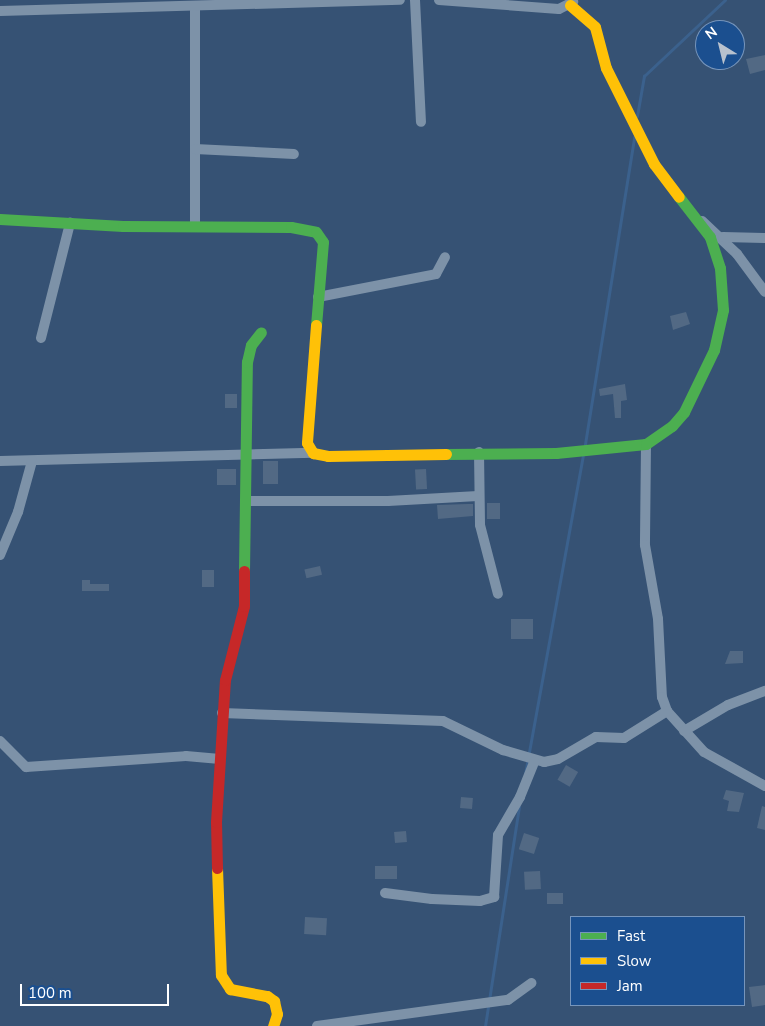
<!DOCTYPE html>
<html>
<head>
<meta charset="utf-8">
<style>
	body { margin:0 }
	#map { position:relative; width:765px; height:1026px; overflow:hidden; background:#365274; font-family:"Nunito Sans",sans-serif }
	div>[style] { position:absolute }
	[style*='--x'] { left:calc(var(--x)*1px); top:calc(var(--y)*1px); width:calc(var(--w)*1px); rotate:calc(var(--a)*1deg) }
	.stream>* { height:3px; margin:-1.5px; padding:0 1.5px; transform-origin:1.5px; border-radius:1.5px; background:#3b618d }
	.building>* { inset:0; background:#526984; transform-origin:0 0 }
	.street>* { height:10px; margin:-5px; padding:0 5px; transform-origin:5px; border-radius:5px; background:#7d92a8 }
	.fast>* { height:11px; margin:-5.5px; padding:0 5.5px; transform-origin:5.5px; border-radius:5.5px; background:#4caf50 }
	.slow>* { height:11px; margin:-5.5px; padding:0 5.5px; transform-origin:5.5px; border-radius:5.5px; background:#ffc107 }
	.jam>* { height:11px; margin:-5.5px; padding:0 5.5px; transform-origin:5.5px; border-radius:5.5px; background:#c62828 }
	span { translate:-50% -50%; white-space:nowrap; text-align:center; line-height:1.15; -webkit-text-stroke:5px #1b4f8f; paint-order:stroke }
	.legend { position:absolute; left:570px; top:916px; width:175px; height:90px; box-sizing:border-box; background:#1b4f8f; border:1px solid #7695bc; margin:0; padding:6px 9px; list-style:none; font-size:15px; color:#fff }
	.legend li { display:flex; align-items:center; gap:10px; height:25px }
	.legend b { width:25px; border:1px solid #7695bc }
	.north { position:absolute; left:695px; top:20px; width:50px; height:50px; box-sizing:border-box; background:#1b4f8f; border:1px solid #7695bc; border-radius:50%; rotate:324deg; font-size:14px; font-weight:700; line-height:20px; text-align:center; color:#fff }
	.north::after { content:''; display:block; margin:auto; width:18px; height:22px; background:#b9c2ce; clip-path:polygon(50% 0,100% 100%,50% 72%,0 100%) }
	.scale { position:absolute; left:20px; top:984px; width:149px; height:22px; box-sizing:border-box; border:2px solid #fff; border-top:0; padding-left:6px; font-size:15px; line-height:18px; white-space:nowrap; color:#fff; -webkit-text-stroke:4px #1b4f8f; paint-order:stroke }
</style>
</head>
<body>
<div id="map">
	<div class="stream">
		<div style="--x:637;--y:116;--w:41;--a:-80.1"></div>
		<div style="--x:644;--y:76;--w:111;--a:-43.2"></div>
		<div style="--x:585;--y:444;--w:311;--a:-80.9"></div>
		<div style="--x:525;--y:774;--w:323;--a:-79.7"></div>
		<div style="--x:485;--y:1026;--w:222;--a:-81.2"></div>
	</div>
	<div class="building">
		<div style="clip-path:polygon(765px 55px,765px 70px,750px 74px,746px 59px)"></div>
		<div style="clip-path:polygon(686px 312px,690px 324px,673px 330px,670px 316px)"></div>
		<div style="clip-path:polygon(625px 384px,627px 400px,621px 401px,621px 418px,615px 418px,613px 394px,600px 396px,599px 389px)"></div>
		<div style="left:237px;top:394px;width:14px;height:12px;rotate:90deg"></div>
		<div style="left:263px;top:461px;width:15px;height:23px"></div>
		<div style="left:217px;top:469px;width:19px;height:16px"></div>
		<div style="left:426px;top:469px;width:20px;height:11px;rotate:87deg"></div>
		<div style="left:487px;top:503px;width:13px;height:16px"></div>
		<div style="clip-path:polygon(468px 504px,473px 504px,473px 516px,438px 519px,437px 505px)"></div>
		<div style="left:320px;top:566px;width:9px;height:16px;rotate:77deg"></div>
		<div style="left:214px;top:570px;width:17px;height:12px;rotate:90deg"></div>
		<div style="clip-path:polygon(82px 580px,90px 580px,90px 584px,109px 584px,109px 591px,82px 591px)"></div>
		<div style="left:533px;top:619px;width:20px;height:22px;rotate:90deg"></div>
		<div style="clip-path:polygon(730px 651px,743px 651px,743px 663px,725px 664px)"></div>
		<div style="left:566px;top:765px;width:14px;height:17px;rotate:30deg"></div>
		<div style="clip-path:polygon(726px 790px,744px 793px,739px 812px,727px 811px,729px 801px,723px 799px)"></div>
		<div style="left:461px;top:797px;width:12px;height:11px;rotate:5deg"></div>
		<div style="clip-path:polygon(762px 806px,765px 807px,765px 830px,757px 828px)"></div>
		<div style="left:406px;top:831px;width:11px;height:12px;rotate:85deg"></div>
		<div style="left:524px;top:833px;width:16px;height:17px;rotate:18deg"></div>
		<div style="left:397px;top:866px;width:13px;height:22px;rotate:90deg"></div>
		<div style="left:540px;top:871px;width:18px;height:16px;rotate:87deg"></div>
		<div style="left:563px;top:893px;width:11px;height:16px;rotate:90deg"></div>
		<div style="left:305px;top:917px;width:22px;height:17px;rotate:3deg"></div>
		<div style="clip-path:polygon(765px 985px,765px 1005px,752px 1007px,749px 987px)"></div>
	</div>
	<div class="street">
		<div style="--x:415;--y:0;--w:122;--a:87.2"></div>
		<div style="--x:439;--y:0;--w:120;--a:4.3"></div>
		<div style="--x:559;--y:9;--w:16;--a:-27"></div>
		<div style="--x:195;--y:6;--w:220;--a:90"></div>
		<div style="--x:0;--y:11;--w:400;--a:-1.6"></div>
		<div style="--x:195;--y:149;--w:99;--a:2.9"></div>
		<div style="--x:702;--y:221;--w:48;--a:43.3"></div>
		<div style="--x:737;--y:254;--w:47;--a:53.6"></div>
		<div style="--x:723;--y:237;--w:42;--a:1.4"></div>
		<div style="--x:318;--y:297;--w:120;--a:-11"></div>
		<div style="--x:436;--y:274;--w:19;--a:-62"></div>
		<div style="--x:41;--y:338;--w:119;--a:-75.8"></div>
		<div style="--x:646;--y:444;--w:101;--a:90.6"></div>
		<div style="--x:645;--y:545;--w:75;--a:80"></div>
		<div style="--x:658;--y:619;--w:78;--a:87.1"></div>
		<div style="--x:662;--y:697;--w:15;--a:70"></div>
		<div style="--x:667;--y:711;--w:55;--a:47.9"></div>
		<div style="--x:704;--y:752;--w:70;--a:29.1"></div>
		<div style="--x:479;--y:452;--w:73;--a:89.2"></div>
		<div style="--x:480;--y:525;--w:71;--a:75.4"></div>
		<div style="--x:0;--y:461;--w:313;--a:-1.5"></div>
		<div style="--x:247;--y:501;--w:141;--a:0"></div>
		<div style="--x:388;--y:501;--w:90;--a:-3.2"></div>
		<div style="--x:0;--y:555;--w:47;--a:-67.3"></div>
		<div style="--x:18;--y:512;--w:53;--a:-74.6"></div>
		<div style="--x:222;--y:713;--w:221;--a:2.1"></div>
		<div style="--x:443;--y:721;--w:67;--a:25.8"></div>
		<div style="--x:503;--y:750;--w:43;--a:16.3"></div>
		<div style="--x:544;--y:762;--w:14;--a:-12"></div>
		<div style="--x:558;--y:759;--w:44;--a:-30.1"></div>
		<div style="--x:596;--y:737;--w:28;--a:2"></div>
		<div style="--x:624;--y:738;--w:51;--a:-32.1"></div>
		<div style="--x:684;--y:731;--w:51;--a:-30.6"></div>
		<div style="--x:728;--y:705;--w:40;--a:-21"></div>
		<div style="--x:0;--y:741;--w:37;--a:45"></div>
		<div style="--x:26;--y:767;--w:160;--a:-3.9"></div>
		<div style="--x:186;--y:756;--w:34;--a:5"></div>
		<div style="--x:385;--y:893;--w:47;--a:7.3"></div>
		<div style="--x:432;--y:899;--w:48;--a:2.4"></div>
		<div style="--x:480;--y:901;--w:15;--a:-16"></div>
		<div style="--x:494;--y:897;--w:62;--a:-86.3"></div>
		<div style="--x:498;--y:835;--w:44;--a:-59.9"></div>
		<div style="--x:520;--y:797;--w:38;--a:-68"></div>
		<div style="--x:317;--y:1026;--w:193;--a:-7.8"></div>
		<div style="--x:508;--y:1000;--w:29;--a:-36"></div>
	</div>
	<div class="fast">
		<div style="--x:0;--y:219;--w:123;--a:3.3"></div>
		<div style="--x:123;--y:226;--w:168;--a:0.3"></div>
		<div style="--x:291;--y:227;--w:25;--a:11"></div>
		<div style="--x:316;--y:232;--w:12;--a:55"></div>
		<div style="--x:323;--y:242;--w:83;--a:94.8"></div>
		<div style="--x:446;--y:454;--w:110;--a:-0.5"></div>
		<div style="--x:556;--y:453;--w:90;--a:-5.7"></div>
		<div style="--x:646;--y:444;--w:32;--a:-35"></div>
		<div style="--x:672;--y:426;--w:18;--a:-49"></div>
		<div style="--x:684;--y:412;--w:69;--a:-64.2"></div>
		<div style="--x:714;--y:350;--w:41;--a:-77.3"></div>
		<div style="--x:723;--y:310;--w:42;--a:-94.1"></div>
		<div style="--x:720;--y:268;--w:33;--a:-108"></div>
		<div style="--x:710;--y:237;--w:51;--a:-127.8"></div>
		<div style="--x:244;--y:571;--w:209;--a:-89.2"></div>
		<div style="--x:247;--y:362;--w:17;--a:-77"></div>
		<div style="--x:251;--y:345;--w:16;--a:-52"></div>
	</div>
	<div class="slow">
		<div style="--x:570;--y:5;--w:33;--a:41"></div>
		<div style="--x:595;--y:27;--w:42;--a:75"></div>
		<div style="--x:606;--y:68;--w:107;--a:63.4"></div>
		<div style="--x:654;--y:164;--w:41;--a:52.9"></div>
		<div style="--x:316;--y:325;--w:118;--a:94.4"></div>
		<div style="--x:307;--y:443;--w:12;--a:59"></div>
		<div style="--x:313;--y:453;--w:15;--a:11"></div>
		<div style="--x:328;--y:456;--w:118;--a:-1"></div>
		<div style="--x:217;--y:868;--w:107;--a:87.9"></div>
		<div style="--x:221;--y:975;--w:17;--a:57"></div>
		<div style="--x:230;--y:989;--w:38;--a:11"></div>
		<div style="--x:267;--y:996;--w:9;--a:36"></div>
		<div style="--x:274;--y:1001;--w:13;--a:77"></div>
		<div style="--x:277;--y:1014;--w:13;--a:108"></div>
	</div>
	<div class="jam">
		<div style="--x:217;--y:868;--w:46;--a:-91.2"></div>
		<div style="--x:216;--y:822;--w:142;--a:-86.4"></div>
		<div style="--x:225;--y:680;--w:76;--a:-75.6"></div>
		<div style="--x:244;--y:606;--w:35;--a:-90"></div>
	</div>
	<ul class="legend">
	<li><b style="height:6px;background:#4caf50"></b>Fast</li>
	<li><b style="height:6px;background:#ffc107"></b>Slow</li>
	<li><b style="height:6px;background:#c62828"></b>Jam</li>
	</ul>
	<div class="north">N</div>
	<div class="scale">100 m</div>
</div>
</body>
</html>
